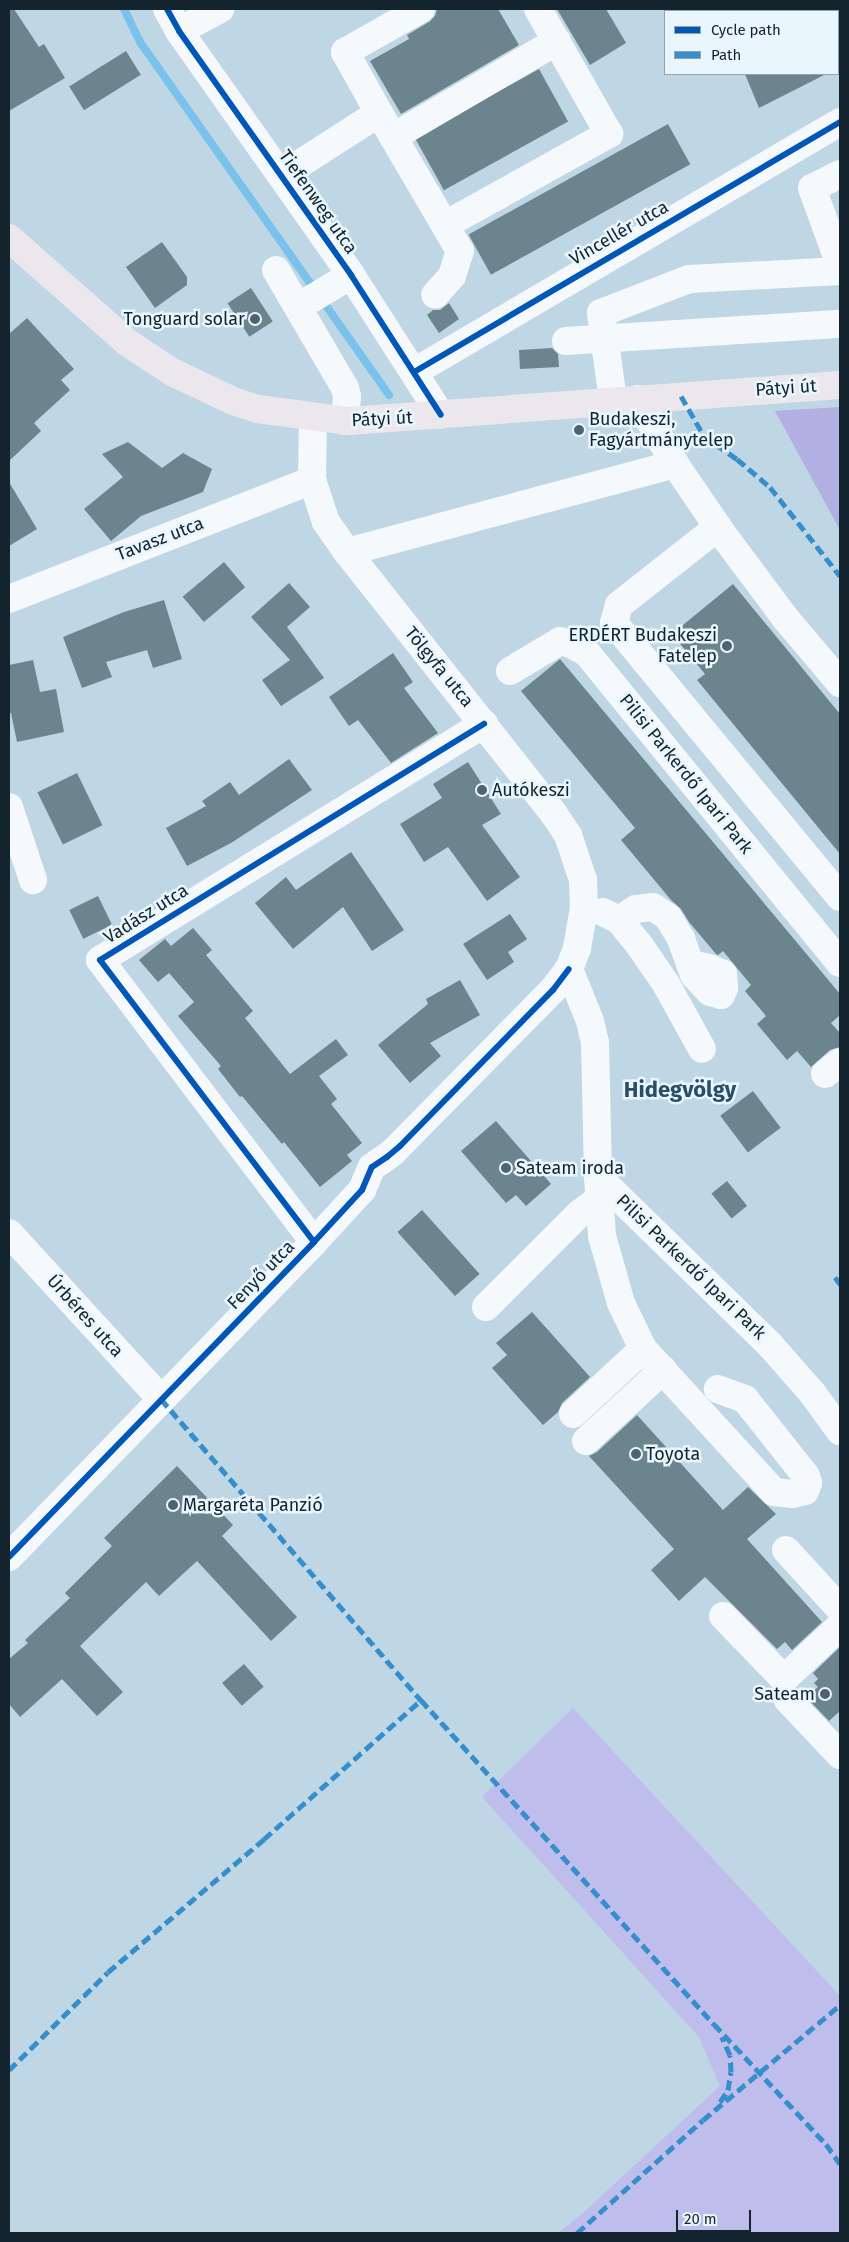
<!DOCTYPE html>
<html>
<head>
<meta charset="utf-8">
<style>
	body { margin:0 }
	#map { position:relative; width:849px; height:2242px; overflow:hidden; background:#bfd6e5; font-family:"Fira Sans",sans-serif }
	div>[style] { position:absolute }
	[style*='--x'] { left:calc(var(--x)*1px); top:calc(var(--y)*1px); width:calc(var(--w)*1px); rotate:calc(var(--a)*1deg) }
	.green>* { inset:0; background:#bebdec }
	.forest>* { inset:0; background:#b2afe2 }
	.stream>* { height:8px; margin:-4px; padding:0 4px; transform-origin:4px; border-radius:4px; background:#7ac1eb }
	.building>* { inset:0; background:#6b848d; transform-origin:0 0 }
	.minor>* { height:28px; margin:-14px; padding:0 14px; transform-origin:14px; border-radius:14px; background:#f5f9fb }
	.major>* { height:28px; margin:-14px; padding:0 14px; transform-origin:14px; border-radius:14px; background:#ebe7ec }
	.quiet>* { height:5px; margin-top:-2.5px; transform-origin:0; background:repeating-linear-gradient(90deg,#368ecd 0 10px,transparent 0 15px) }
	.cycleway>* { height:6px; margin:-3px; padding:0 3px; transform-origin:3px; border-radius:3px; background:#0057b8 }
	.dots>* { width:14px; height:14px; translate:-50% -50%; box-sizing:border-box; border:2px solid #e9f6fe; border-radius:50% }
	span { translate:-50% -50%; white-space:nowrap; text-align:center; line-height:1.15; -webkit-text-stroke:5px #e9f6fe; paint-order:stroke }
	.street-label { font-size:18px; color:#14242e }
	.poi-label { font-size:18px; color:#14242e }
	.right { translate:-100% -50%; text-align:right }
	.left { translate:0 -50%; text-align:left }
	.district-label { font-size:22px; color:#284f66; font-weight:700 }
	.frame { position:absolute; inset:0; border:10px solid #14242e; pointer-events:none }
	.legend { position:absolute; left:664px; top:10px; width:175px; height:65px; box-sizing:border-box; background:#e9f6fe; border:1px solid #94a2ab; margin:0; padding:6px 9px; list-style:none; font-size:15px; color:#14242e }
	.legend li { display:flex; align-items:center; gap:10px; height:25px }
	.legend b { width:25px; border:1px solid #94a2ab }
	.scale { position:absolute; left:676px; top:2210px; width:75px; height:22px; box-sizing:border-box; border:2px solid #14242e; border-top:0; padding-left:6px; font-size:15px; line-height:18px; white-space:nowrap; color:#14242e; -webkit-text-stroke:4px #e9f6fe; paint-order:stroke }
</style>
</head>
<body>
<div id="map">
	<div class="green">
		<div style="clip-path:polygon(573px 1708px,840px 1996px,840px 2233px,558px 2233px,583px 2213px,720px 2086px,699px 2037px,482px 1797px)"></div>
	</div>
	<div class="forest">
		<div style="clip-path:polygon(840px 407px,840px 530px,775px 411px)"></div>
	</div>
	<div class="stream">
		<div style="--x:124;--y:9;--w:37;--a:64"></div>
		<div style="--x:140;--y:42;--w:432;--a:54.8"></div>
	</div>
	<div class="building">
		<div style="clip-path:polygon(9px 9px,14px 9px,39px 47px,44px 44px,65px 78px,9px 111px)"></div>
		<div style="clip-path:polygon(437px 9px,498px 9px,519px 45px,401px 114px,370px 61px,409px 39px,407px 35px,429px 22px,435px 16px)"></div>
		<div style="clip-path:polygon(557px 9px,606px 9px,626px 43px,590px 65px)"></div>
		<div style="left:126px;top:51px;width:28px;height:67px;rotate:58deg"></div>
		<div style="left:539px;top:69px;width:60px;height:142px;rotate:61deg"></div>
		<div style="clip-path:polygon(745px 74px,826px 74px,759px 108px)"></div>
		<div style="left:668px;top:124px;width:46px;height:228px;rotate:61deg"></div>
		<div style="clip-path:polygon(162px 242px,187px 277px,187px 285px,155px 308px,126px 267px)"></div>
		<div style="left:251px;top:288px;width:40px;height:28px;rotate:57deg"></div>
		<div style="clip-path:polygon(449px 303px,459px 319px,439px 333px,427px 315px,433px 310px,440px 310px)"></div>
		<div style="clip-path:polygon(27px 318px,74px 369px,61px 380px,70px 390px,34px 423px,41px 431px,9px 461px,9px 334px)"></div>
		<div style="clip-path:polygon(552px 348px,558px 354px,559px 367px,520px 369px,519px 350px)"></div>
		<div style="clip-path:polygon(128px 442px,162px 468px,183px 453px,212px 469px,203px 492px,141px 516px,111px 541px,84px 509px,123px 477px,102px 454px)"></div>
		<div style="clip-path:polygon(9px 482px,37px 529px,9px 546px)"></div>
		<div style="left:224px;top:562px;width:33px;height:54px;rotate:50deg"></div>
		<div style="clip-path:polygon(289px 583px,310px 607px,287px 627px,324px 678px,281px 706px,262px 680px,290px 660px,251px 617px)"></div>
		<div style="clip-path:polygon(733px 584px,840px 714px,840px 854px,697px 680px,705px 674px,672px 634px)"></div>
		<div style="clip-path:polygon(164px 600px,182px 659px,153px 668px,147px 650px,106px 662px,112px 677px,82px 688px,63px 637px,124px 612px)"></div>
		<div style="clip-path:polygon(393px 653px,413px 682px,404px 688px,438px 733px,391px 763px,358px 720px,349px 726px,329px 697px)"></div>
		<div style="clip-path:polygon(560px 659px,840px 994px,840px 1015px,831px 1023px,840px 1033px,840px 1047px,830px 1050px,811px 1067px,797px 1051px,787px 1060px,757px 1024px,766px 1016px,745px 991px,751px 985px,723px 951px,718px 955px,716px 954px,689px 922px,681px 909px,671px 900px,621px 840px,635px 828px,521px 691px)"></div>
		<div style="clip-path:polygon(33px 660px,40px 692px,56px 689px,64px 732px,17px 742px,11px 713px,9px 713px,9px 665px)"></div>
		<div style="clip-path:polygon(289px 759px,312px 790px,231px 843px,187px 866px,166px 828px,206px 806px,202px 801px,230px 782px,239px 795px)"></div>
		<div style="clip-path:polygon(468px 762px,501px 814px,482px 825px,520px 877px,487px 901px,448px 847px,424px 862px,400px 824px,442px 798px,433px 784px)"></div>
		<div style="left:77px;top:773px;width:58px;height:44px;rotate:64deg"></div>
		<div style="clip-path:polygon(351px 852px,404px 930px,372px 951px,343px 907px,293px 949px,255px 903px,286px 877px,296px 890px)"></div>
		<div style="left:98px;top:896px;width:32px;height:32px;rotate:64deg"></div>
		<div style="clip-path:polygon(510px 914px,527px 939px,508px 952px,514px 962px,487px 980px,463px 944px)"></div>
		<div style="clip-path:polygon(193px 928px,212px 950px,206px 955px,253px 1011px,245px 1018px,290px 1074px,336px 1039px,348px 1055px,319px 1076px,337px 1099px,331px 1104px,362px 1143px,347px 1155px,352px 1161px,320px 1187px,284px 1142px,282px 1144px,242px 1096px,240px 1097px,218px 1069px,221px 1066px,178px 1016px,194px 1002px,169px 973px,158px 982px,139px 960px,165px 939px,171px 946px)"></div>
		<div style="clip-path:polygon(460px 980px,480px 1015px,430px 1043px,441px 1056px,410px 1083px,378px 1045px,428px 1004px,426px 999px)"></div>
		<div style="left:753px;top:1091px;width:46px;height:41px;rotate:53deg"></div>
		<div style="clip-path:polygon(496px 1121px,551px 1184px,526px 1206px,516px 1195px,506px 1203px,461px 1151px)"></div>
		<div style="left:727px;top:1181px;width:32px;height:20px;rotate:51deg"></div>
		<div style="left:422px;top:1210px;width:86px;height:33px;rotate:48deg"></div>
		<div style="clip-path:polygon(532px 1312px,590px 1377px,562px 1403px,558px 1412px,543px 1425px,492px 1368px,507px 1355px,496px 1343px)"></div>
		<div style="clip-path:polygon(637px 1415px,723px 1510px,748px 1487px,776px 1514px,747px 1539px,822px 1622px,792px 1650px,785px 1642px,777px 1649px,705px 1577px,679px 1601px,651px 1570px,674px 1549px,589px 1456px,597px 1452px)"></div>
		<div style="clip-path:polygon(177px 1466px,233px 1525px,222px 1536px,297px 1617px,271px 1641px,197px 1561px,159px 1596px,146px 1582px,80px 1646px,123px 1692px,97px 1716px,62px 1679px,20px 1717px,9px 1704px,9px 1659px,28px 1643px,25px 1640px,70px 1598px,65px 1593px,112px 1546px,104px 1538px)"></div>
		<div style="clip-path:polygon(840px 1647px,840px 1711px,829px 1721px,806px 1697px,818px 1687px,814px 1683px,818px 1679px,813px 1673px)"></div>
		<div style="left:244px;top:1664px;width:30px;height:29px;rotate:49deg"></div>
	</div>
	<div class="minor">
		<div style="--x:167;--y:9;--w:25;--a:61"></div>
		<div style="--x:179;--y:31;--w:299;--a:54.8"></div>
		<div style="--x:351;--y:275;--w:166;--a:57.3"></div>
		<div style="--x:179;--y:31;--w:47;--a:-28.2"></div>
		<div style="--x:379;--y:113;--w:70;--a:-119.1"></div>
		<div style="--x:345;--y:52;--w:87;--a:-29.5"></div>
		<div style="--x:393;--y:137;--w:190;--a:-30.3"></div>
		<div style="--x:840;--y:174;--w:31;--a:153"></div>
		<div style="--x:812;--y:188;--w:82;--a:70"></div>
		<div style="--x:284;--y:179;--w:20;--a:-45"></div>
		<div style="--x:298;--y:165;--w:96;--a:-32.7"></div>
		<div style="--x:379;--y:113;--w:160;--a:59.6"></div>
		<div style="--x:460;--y:251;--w:26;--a:108"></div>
		<div style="--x:452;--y:276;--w:25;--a:132"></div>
		<div style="--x:445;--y:225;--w:188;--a:-29"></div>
		<div style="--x:609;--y:134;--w:144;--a:-119.6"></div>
		<div style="--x:276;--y:270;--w:137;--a:59.7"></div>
		<div style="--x:345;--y:388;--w:9;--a:77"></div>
		<div style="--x:347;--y:397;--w:24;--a:95"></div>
		<div style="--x:298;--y:307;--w:62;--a:-31.1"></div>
		<div style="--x:566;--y:341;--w:275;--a:-3.6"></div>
		<div style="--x:414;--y:372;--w:494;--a:-30.4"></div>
		<div style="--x:637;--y:399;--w:75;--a:59.7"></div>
		<div style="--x:675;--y:464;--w:87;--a:55.8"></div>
		<div style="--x:724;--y:536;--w:104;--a:53.2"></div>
		<div style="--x:786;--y:619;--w:84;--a:49.8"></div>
		<div style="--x:613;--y:400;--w:88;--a:-97.9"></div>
		<div style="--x:601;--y:313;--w:94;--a:-21.1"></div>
		<div style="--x:689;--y:279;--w:151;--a:-3"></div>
		<div style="--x:718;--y:527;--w:126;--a:141.8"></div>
		<div style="--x:619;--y:605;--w:19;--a:106"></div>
		<div style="--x:614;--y:623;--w:355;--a:50.5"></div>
		<div style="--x:347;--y:552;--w:340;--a:-15"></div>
		<div style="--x:9;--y:599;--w:326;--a:-21.4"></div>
		<div style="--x:510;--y:671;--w:58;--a:-31"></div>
		<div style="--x:560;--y:641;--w:11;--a:15"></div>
		<div style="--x:571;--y:644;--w:18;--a:29"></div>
		<div style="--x:587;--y:653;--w:400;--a:50.8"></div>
		<div style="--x:9;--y:807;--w:77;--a:71.8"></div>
		<div style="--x:603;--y:912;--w:18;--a:27"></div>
		<div style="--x:619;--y:920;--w:33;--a:51"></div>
		<div style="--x:640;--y:946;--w:46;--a:55.6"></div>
		<div style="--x:666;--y:984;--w:74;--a:61"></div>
		<div style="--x:619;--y:920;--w:20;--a:-33"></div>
		<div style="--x:636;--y:909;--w:17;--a:-7"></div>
		<div style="--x:653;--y:907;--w:18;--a:34"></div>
		<div style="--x:668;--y:917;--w:26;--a:59"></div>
		<div style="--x:681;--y:939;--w:27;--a:70"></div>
		<div style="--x:690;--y:964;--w:12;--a:70"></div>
		<div style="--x:694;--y:975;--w:23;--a:47"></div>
		<div style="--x:710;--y:992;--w:11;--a:15"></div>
		<div style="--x:721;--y:995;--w:8;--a:-67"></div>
		<div style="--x:724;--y:988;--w:14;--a:-94"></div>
		<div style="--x:723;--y:974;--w:15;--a:-157"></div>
		<div style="--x:709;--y:968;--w:19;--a:-168"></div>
		<div style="--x:569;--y:969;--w:56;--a:68"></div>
		<div style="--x:590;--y:1021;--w:22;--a:77"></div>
		<div style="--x:595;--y:1042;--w:135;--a:88.7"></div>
		<div style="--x:598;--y:1177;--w:240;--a:44.3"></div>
		<div style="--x:770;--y:1345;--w:65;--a:48.7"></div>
		<div style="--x:813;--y:1394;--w:46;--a:53.9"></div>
		<div style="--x:825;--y:1074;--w:19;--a:-39"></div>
		<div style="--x:598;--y:1177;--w:59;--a:86.1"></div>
		<div style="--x:602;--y:1236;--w:70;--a:74.2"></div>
		<div style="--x:621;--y:1303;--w:51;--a:64.4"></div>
		<div style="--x:643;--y:1349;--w:194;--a:47.5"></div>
		<div style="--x:774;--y:1492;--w:19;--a:6"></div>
		<div style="--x:793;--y:1494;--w:12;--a:-14"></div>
		<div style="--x:805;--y:1491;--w:9;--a:-69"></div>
		<div style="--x:808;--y:1483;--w:7;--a:-106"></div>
		<div style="--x:806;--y:1476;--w:98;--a:-128.4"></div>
		<div style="--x:745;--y:1399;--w:29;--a:-160"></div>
		<div style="--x:9;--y:1233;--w:225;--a:47.5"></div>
		<div style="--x:314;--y:1242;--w:354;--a:-127.2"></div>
		<div style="--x:100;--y:960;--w:451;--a:-31.6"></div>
		<div style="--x:486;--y:1307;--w:132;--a:-45"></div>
		<div style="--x:579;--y:1214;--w:25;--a:-37"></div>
		<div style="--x:573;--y:1414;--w:96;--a:-42.9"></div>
		<div style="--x:586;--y:1441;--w:105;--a:-42.7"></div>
		<div style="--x:786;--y:1550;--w:80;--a:47.5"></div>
		<div style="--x:9;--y:1557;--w:438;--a:-45.9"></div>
		<div style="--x:314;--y:1242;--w:71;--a:-47.3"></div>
		<div style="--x:362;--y:1190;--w:25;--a:-67"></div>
		<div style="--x:372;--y:1167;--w:24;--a:-35"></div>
		<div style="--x:392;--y:1153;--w:229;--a:-45.4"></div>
		<div style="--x:553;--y:990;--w:26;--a:-53"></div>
		<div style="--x:569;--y:969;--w:22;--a:-69"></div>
		<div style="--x:577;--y:948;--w:41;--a:-80.1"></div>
		<div style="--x:584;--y:908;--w:28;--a:-92"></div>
		<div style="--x:583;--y:880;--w:47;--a:-108.4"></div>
		<div style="--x:568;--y:835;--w:25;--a:-124"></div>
		<div style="--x:554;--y:814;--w:334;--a:-128.3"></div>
		<div style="--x:347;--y:552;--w:37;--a:-125"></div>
		<div style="--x:326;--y:522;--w:44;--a:-108.4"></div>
		<div style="--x:312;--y:480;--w:62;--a:-89.1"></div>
		<div style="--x:723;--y:1616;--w:88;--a:45.9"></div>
		<div style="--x:784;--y:1679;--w:77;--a:-43.4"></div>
		<div style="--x:788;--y:1700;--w:76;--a:46.6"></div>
	</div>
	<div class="major">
		<div style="--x:9;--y:238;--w:159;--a:41.4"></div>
		<div style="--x:128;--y:343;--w:53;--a:33.4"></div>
		<div style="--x:172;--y:372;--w:68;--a:25.4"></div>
		<div style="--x:233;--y:401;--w:26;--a:18"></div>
		<div style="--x:258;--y:409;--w:92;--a:7.5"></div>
		<div style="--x:349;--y:421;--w:492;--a:-4.2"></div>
	</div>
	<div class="quiet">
		<div style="--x:681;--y:396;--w:46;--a:60.1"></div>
		<div style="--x:704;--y:436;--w:40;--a:34.9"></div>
		<div style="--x:737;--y:459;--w:43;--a:40.3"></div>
		<div style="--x:770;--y:487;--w:113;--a:51.8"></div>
		<div style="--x:835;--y:1277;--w:9;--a:54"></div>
		<div style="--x:161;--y:1399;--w:398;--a:49.2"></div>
		<div style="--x:421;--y:1700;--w:437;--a:47.9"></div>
		<div style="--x:714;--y:2024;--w:164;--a:47"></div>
		<div style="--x:826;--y:2144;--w:24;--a:55"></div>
		<div style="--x:9;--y:2070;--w:139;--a:-44.7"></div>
		<div style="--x:108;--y:1972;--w:205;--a:-40.4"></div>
		<div style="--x:264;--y:1839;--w:210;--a:-41.5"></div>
		<div style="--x:720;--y:2102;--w:14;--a:-56"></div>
		<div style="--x:728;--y:2090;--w:18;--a:-81"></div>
		<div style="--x:731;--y:2072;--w:17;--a:-93"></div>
		<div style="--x:730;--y:2055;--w:20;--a:-114"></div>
		<div style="--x:577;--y:2233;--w:169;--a:-41.9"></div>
		<div style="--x:703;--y:2120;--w:179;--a:-40"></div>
	</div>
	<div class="cycleway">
		<div style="--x:167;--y:9;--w:25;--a:61"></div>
		<div style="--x:179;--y:31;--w:299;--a:54.8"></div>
		<div style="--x:351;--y:275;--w:166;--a:57.3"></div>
		<div style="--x:414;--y:372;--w:494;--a:-30.4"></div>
		<div style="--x:314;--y:1242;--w:354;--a:-127.2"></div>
		<div style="--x:100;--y:960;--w:451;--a:-31.6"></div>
		<div style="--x:9;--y:1557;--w:438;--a:-45.9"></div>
		<div style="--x:314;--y:1242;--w:71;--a:-47.3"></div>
		<div style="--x:362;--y:1190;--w:25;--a:-67"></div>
		<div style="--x:372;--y:1167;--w:18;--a:-34"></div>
		<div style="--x:387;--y:1157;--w:17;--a:-40"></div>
		<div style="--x:400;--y:1146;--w:219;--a:-45.6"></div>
		<div style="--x:553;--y:990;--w:26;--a:-53"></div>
	</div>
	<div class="dots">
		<div style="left:255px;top:319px;background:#50626e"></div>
		<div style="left:579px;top:430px;background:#50626e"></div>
		<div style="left:727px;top:646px;background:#50626e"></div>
		<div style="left:482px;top:790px;background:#50626e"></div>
		<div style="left:506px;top:1168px;background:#50626e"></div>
		<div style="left:636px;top:1454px;background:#50626e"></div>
		<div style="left:173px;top:1505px;background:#50626e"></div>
		<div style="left:825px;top:1694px;background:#50626e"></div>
	</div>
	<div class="street-label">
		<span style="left:318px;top:202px;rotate:55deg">Tiefenweg utca</span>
		<span style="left:619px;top:233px;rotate:-30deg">Vincellér utca</span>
		<span style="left:786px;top:388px;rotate:-4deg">Pátyi út</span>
		<span style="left:382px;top:419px;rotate:-3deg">Pátyi út</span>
		<span style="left:160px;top:539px;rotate:-21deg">Tavasz utca</span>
		<span style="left:439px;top:667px;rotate:51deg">Tölgyfa utca</span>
		<span style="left:686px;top:774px;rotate:51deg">Pilisi Parkerdő Ipari Park</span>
		<span style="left:146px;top:914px;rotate:-32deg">Vadász utca</span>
		<span style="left:691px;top:1267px;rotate:44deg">Pilisi Parkerdő Ipari Park</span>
		<span style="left:261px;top:1275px;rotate:-46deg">Fenyő utca</span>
		<span style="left:85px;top:1316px;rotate:48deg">Úrbéres utca</span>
	</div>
	<div class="poi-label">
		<span class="right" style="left:245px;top:319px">Tonguard solar</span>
		<span class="left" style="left:589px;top:430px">Budakeszi,<br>Fagyártmánytelep</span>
		<span class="right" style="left:717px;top:646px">ERDÉRT Budakeszi<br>Fatelep</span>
		<span class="left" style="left:492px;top:790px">Autókeszi</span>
		<span class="left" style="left:516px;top:1168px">Sateam iroda</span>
		<span class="left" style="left:646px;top:1454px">Toyota</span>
		<span class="left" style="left:183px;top:1505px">Margaréta Panzió</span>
		<span class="right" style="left:815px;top:1694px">Sateam</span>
	</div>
	<div class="district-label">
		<span style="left:680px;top:1090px">Hidegvölgy</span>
	</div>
	<div class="frame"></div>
	<ul class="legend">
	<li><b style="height:6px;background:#0057b8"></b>Cycle path</li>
	<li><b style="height:6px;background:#368ecd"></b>Path</li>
	</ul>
	<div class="scale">20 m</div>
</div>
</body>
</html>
